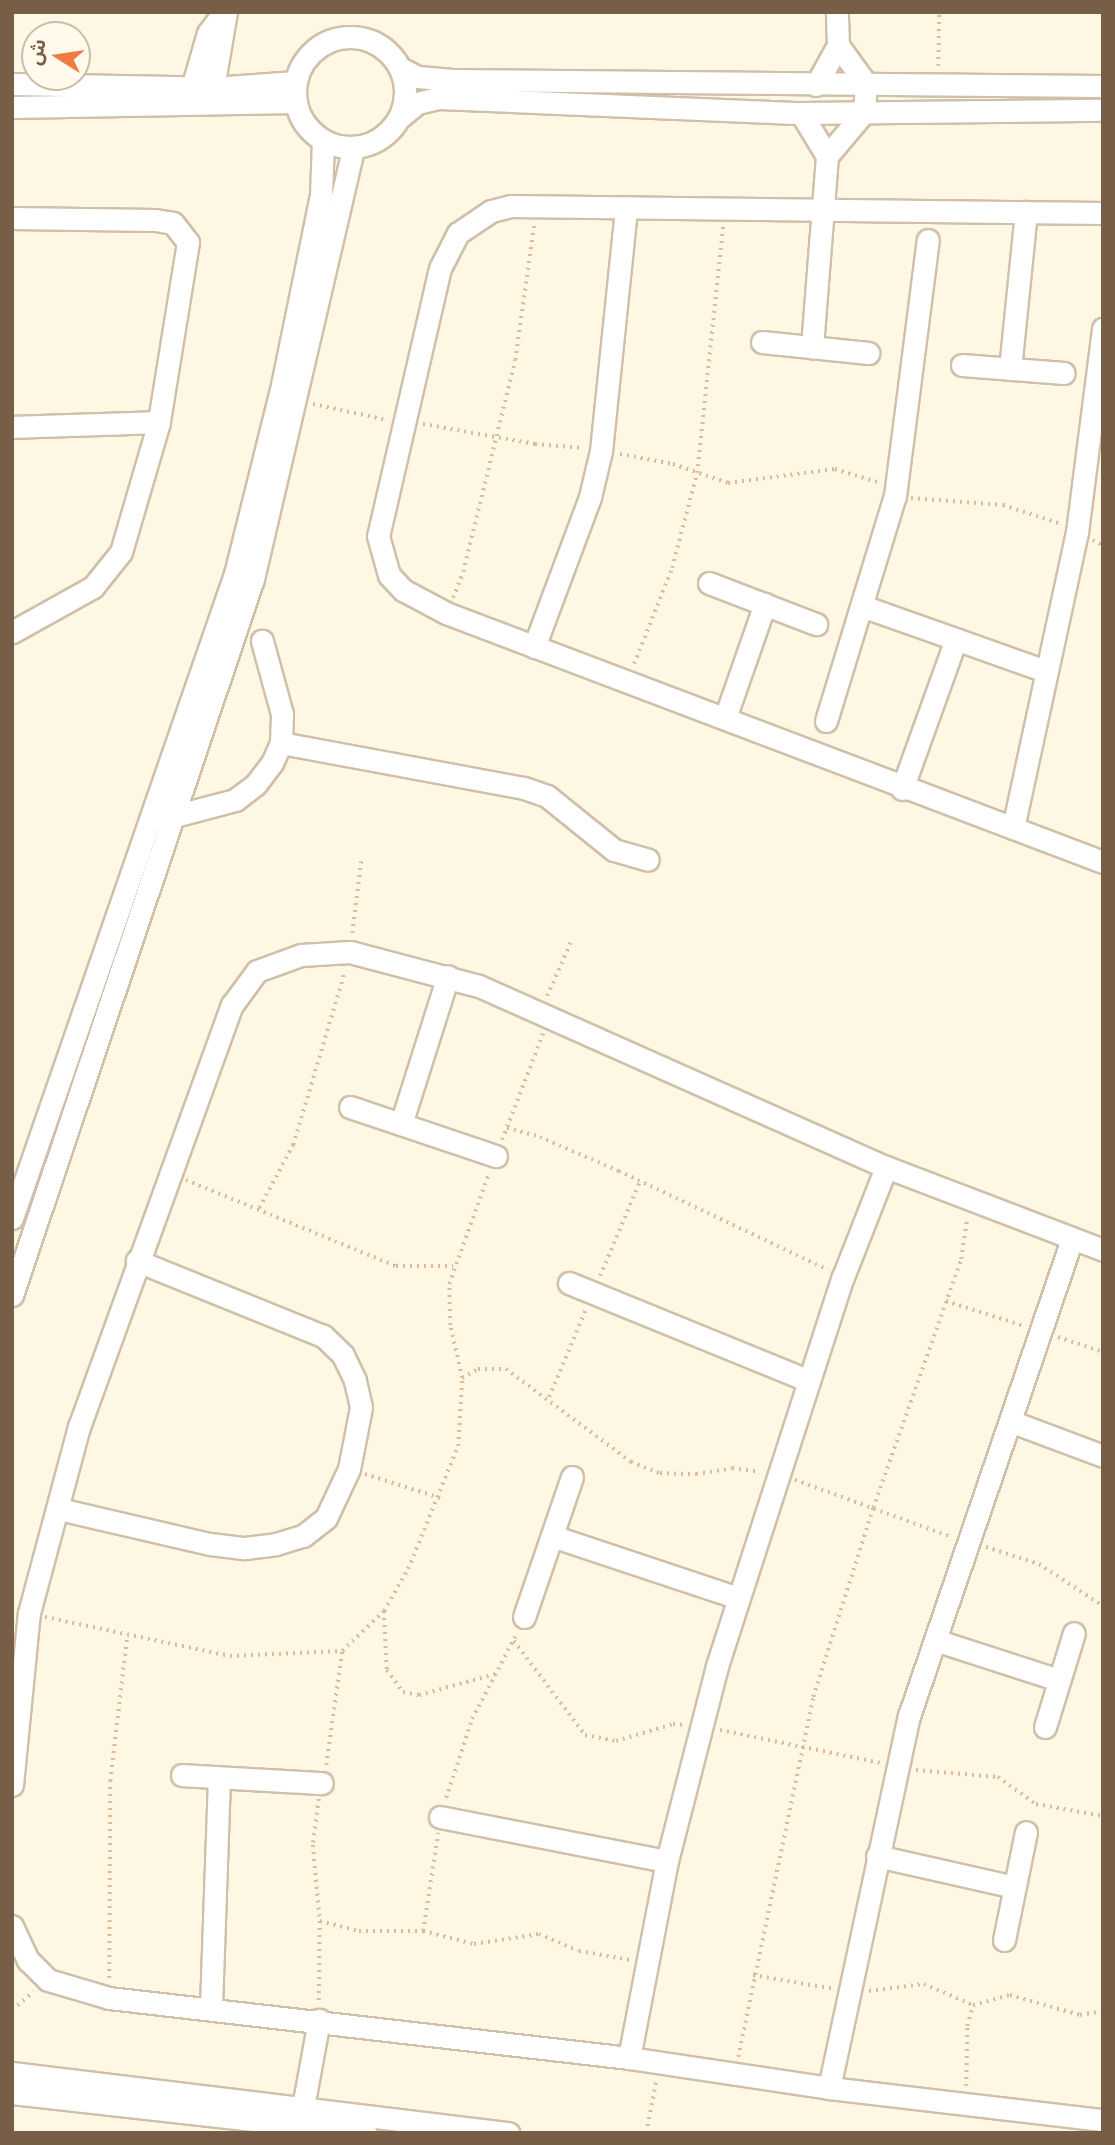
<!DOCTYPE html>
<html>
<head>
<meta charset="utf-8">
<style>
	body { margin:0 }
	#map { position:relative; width:1115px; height:2145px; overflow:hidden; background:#fef7e4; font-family:Montserrat,"Noto Sans Arabic",sans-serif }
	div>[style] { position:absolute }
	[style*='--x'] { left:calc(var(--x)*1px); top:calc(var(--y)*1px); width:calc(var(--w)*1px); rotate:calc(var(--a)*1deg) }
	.path>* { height:3.5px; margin-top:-1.75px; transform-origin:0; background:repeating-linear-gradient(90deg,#dbbb9c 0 2px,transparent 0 7px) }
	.roads { filter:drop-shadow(2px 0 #d0bfa9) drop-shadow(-2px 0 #d0bfa9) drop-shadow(0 2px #d0bfa9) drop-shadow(0 -2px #d0bfa9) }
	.minor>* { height:21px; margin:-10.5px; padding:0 10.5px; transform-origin:10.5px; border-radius:10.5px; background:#fff }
	.minor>.ring { margin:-10.5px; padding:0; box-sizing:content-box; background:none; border:21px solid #fff; border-radius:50% }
	span { translate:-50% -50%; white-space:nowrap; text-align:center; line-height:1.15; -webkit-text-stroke:5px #fffaec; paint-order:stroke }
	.frame { position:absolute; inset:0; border:14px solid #795e47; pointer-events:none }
	.north { position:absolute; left:21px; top:21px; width:70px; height:70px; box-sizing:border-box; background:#fffaec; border:2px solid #c9bcaa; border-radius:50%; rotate:282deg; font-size:19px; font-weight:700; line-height:28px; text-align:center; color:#795e47 }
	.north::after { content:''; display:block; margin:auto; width:24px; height:32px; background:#f17b40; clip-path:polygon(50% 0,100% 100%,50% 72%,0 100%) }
</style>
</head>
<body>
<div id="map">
	<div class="path">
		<div style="--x:938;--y:66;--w:54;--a:-88.9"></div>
		<div style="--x:313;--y:404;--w:76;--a:12.2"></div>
		<div style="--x:423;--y:424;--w:114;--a:10.1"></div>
		<div style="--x:535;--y:444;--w:49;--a:4.7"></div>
		<div style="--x:620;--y:454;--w:54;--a:10.7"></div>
		<div style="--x:673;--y:464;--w:58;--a:19.1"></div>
		<div style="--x:728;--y:483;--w:108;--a:-7.5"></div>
		<div style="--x:835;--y:469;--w:44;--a:17.2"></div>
		<div style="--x:911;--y:498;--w:92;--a:4.4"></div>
		<div style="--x:1003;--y:505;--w:61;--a:18.1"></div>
		<div style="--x:1093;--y:540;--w:11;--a:27"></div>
		<div style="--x:453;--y:598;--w:28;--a:-69"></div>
		<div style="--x:463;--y:572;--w:218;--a:-76.2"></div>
		<div style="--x:515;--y:360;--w:137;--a:-82"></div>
		<div style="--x:634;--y:664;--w:103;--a:-68.4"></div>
		<div style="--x:672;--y:568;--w:98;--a:-75.3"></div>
		<div style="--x:697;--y:473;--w:249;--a:-84"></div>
		<div style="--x:352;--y:933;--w:72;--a:-82.8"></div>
		<div style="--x:547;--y:996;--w:62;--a:-66.3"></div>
		<div style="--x:507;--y:1128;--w:34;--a:15"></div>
		<div style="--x:540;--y:1137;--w:86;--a:23.3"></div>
		<div style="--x:619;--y:1171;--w:231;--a:25.3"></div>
		<div style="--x:502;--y:1140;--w:115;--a:-69"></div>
		<div style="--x:186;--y:1180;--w:227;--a:22.3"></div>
		<div style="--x:396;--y:1266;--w:57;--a:0"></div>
		<div style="--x:259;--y:1208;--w:72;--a:-61.6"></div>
		<div style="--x:293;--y:1145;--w:182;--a:-73.4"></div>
		<div style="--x:600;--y:1276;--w:103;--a:-67.2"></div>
		<div style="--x:946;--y:1301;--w:82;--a:17.8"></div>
		<div style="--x:1058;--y:1337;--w:47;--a:18.4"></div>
		<div style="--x:462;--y:1378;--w:18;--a:-29"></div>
		<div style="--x:478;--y:1369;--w:28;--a:0"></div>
		<div style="--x:506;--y:1369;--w:156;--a:36.6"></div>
		<div style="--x:631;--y:1462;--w:31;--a:21"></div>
		<div style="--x:660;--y:1473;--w:36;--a:2"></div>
		<div style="--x:696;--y:1474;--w:36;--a:-9"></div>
		<div style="--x:732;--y:1468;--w:28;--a:8"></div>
		<div style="--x:549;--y:1397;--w:95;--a:-67.2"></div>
		<div style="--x:365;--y:1474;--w:79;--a:17.7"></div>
		<div style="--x:795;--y:1480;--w:167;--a:20"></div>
		<div style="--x:986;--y:1547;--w:56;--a:17.8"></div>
		<div style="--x:1039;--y:1564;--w:77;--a:33.3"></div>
		<div style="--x:384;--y:1611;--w:59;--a:87.1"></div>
		<div style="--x:387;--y:1670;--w:27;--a:54"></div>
		<div style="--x:403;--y:1692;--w:16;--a:11"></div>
		<div style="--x:419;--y:1695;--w:80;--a:-15.3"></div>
		<div style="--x:45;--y:1617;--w:189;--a:11.9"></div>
		<div style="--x:230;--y:1656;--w:111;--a:-2.6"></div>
		<div style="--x:514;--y:1641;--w:118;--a:52.9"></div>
		<div style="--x:585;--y:1735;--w:32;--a:11"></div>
		<div style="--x:616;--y:1741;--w:59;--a:-16.6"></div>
		<div style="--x:673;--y:1724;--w:12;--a:5"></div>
		<div style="--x:720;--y:1730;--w:164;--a:11.6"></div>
		<div style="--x:326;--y:1765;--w:115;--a:-82"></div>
		<div style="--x:342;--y:1651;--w:58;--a:-43.6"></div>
		<div style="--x:384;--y:1611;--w:48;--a:-60.3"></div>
		<div style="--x:408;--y:1569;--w:133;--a:-67.9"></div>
		<div style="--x:458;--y:1446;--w:68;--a:-86.6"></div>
		<div style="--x:462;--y:1378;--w:54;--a:-102.8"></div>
		<div style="--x:450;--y:1325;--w:41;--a:-91.4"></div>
		<div style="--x:449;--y:1284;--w:118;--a:-70.2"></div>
		<div style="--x:916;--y:1770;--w:82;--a:4.9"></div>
		<div style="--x:998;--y:1777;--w:47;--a:35.4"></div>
		<div style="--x:1036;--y:1804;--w:68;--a:10.2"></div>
		<div style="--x:446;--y:1798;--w:83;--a:-71.8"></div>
		<div style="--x:472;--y:1719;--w:97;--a:-62.4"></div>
		<div style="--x:319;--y:1799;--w:46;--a:97.4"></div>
		<div style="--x:313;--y:1845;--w:76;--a:84.7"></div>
		<div style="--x:320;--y:1921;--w:80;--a:90.7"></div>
		<div style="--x:320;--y:1921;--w:40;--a:14.4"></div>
		<div style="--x:359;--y:1931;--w:64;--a:0"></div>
		<div style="--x:423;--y:1931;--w:53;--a:14.3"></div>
		<div style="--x:474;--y:1944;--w:66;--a:-8.7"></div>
		<div style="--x:539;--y:1934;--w:43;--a:23"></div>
		<div style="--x:579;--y:1951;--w:53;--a:9.8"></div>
		<div style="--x:423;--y:1931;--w:99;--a:-81.3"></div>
		<div style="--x:753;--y:1975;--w:82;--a:9.8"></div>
		<div style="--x:109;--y:1978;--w:197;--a:-89.7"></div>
		<div style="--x:110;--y:1781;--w:146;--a:-83.3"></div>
		<div style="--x:869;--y:1991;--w:55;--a:-7.3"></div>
		<div style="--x:924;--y:1984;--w:53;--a:23.2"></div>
		<div style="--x:973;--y:2005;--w:38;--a:-15"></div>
		<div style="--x:1010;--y:1995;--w:73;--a:15.9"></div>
		<div style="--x:1080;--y:2015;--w:23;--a:-10"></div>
		<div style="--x:12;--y:2010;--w:28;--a:-41"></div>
		<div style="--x:738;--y:2057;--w:368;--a:-78.2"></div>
		<div style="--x:813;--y:1697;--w:198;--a:-72.4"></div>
		<div style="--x:873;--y:1508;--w:264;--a:-70.5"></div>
		<div style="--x:961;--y:1259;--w:40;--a:-81.5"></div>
		<div style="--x:966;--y:2086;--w:60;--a:-89"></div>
		<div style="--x:967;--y:2026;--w:22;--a:-74"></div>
		<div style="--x:646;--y:2133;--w:53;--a:-79.1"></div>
	</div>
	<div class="roads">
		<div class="minor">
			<div class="ring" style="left:295px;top:37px;width:89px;height:89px"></div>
			<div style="--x:400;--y:68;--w:20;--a:27"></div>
			<div style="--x:418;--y:77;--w:32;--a:5"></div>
			<div style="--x:450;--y:80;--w:653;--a:0.53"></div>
			<div style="--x:12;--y:84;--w:201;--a:1.1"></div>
			<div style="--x:213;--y:88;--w:83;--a:-4.1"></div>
			<div style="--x:816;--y:85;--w:46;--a:-61.2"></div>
			<div style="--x:838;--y:45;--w:33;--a:-92"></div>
			<div style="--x:192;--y:88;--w:57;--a:-73.8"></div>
			<div style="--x:208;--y:33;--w:26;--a:-53"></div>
			<div style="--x:213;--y:88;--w:77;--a:-80.3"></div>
			<div style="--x:12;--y:107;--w:284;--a:-1"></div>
			<div style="--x:801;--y:113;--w:50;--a:58.8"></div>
			<div style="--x:827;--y:156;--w:192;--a:94.5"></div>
			<div style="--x:400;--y:117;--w:22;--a:-39"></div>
			<div style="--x:417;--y:103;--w:23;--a:-13"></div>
			<div style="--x:439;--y:98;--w:362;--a:2.4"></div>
			<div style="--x:801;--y:113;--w:302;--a:-0.6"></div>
			<div style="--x:827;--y:156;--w:57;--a:-49.9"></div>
			<div style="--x:864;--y:112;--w:28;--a:-86"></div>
			<div style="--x:866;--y:84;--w:48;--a:-125.7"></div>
			<div style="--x:1103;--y:213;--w:592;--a:-179.32"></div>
			<div style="--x:511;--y:206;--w:21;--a:166"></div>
			<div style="--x:491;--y:211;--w:40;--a:146"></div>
			<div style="--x:458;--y:233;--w:39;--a:117"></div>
			<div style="--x:440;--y:268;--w:275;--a:103"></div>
			<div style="--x:378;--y:536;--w:41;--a:74.2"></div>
			<div style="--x:389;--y:575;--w:21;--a:47"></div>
			<div style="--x:403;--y:590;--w:49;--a:28.1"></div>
			<div style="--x:446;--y:613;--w:703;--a:20.76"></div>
			<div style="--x:12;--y:218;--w:143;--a:0.8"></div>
			<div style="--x:155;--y:220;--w:18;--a:9"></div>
			<div style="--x:173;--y:223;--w:24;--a:52"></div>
			<div style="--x:188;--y:242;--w:182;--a:99.2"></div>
			<div style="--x:159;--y:422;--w:135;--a:106.3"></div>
			<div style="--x:121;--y:552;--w:45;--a:128.7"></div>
			<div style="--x:93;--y:587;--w:93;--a:150.9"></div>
			<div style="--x:762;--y:342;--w:107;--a:5.9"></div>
			<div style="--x:962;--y:365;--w:102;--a:4.5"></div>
			<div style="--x:1010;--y:369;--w:158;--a:-84.2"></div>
			<div style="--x:12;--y:427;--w:147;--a:-1.9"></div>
			<div style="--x:709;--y:583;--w:115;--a:21"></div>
			<div style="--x:862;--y:606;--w:195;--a:19.5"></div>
			<div style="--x:534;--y:647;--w:160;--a:-69.5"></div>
			<div style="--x:590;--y:497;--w:47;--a:-76.6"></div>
			<div style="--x:601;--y:451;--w:245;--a:-84.1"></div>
			<div style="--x:725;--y:718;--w:121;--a:-70.7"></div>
			<div style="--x:826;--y:721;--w:235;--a:-73"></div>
			<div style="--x:895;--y:496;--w:258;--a:-82.7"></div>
			<div style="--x:281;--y:743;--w:247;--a:10.5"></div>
			<div style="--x:524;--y:788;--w:24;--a:19"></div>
			<div style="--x:547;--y:796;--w:86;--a:38.9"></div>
			<div style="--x:614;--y:850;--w:35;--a:16"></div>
			<div style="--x:902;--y:789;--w:159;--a:-70.2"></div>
			<div style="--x:159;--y:820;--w:79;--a:-14.7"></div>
			<div style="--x:235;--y:800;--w:26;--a:-37"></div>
			<div style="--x:256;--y:784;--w:26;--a:-53"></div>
			<div style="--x:272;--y:763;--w:22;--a:-66"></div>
			<div style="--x:281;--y:743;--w:29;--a:-88"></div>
			<div style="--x:282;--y:714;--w:76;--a:-105.3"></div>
			<div style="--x:1013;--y:828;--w:303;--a:-77.8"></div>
			<div style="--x:1077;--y:532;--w:205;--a:-82.7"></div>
			<div style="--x:350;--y:1107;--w:154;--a:18.6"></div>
			<div style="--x:401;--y:1124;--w:155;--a:-72.4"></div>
			<div style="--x:12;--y:1218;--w:682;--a:-70.9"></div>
			<div style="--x:235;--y:574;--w:195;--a:-76"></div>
			<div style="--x:282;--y:385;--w:194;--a:-78.4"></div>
			<div style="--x:321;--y:195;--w:54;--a:-87.9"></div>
			<div style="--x:569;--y:1283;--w:259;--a:22.2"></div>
			<div style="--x:12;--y:1295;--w:755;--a:-71.4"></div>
			<div style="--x:253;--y:579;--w:442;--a:-76.9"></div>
			<div style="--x:1010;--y:1421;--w:99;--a:20.6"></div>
			<div style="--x:59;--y:1509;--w:155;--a:13.1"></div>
			<div style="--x:210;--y:1544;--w:35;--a:7"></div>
			<div style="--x:245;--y:1548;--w:31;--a:-7"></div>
			<div style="--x:276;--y:1544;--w:28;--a:-17"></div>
			<div style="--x:303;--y:1536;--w:29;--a:-38"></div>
			<div style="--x:326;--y:1518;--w:54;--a:-64.9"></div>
			<div style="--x:349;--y:1469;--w:63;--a:-79"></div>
			<div style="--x:361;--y:1407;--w:28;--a:-103"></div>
			<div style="--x:355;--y:1380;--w:28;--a:-116"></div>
			<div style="--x:343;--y:1355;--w:28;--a:-136"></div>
			<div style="--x:323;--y:1336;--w:201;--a:-158"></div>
			<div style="--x:552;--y:1536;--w:196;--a:18.4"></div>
			<div style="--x:524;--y:1617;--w:148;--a:-71.1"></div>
			<div style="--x:935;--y:1640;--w:130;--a:17.9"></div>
			<div style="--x:1045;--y:1727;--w:98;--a:-72.9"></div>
			<div style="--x:182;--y:1775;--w:140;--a:3.3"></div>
			<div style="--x:12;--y:1785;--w:173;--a:-84.4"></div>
			<div style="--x:29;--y:1613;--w:193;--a:-75"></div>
			<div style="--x:79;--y:1427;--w:449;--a:-70.1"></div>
			<div style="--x:232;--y:1005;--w:42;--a:-53.7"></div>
			<div style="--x:257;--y:971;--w:47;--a:-20"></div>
			<div style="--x:301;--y:955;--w:49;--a:-3.5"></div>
			<div style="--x:350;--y:952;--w:133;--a:14.8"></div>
			<div style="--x:479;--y:986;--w:445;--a:24"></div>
			<div style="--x:886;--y:1167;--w:232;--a:20.9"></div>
			<div style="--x:440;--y:1817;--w:231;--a:11"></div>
			<div style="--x:877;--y:1856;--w:141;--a:12.7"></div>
			<div style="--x:12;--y:1926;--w:38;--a:65"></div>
			<div style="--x:28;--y:1960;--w:28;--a:45"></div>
			<div style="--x:48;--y:1980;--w:64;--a:16.4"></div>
			<div style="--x:109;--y:1998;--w:523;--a:6.58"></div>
			<div style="--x:629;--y:2058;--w:202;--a:8.5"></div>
			<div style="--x:829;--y:2088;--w:276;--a:6.7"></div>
			<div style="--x:1004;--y:1940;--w:110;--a:-78.5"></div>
			<div style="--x:211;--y:2007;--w:229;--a:-88"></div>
			<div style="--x:629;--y:2058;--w:201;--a:-79.1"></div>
			<div style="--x:667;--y:1861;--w:201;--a:-75.6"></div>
			<div style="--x:717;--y:1666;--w:409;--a:-72.1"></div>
			<div style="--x:843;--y:1277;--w:118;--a:-68.6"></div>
			<div style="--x:12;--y:2073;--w:500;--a:6.9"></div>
			<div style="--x:829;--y:2088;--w:381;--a:-77.9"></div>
			<div style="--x:909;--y:1716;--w:504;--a:-71.13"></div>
			<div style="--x:12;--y:2093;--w:356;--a:6.4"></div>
			<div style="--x:301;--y:2118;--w:100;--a:-79.6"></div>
		</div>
	</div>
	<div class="frame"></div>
	<div class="north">ش</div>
</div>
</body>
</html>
